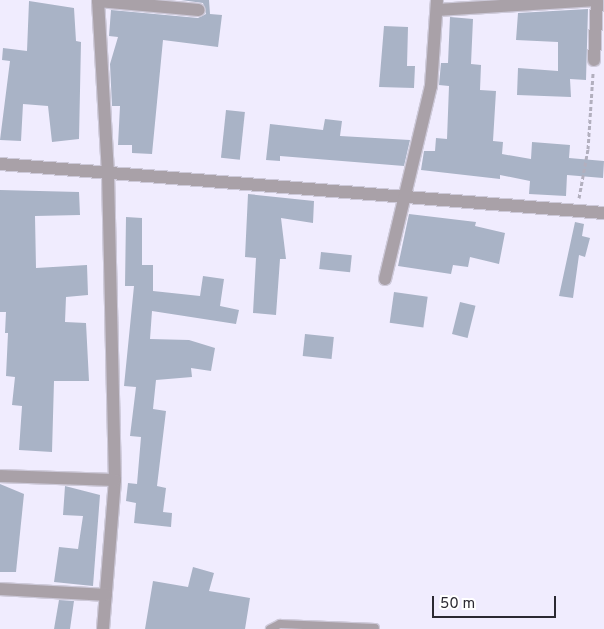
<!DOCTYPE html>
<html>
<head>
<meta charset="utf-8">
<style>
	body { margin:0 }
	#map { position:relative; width:604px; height:629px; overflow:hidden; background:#f0ecfe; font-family:Overpass,sans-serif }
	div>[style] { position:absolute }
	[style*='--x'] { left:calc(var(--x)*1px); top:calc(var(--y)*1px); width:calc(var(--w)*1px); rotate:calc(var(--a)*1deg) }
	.building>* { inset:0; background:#a9b3c6; transform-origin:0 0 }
	.path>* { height:3px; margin-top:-1.5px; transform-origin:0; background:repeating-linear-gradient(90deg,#b2afbe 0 4px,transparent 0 6.5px) }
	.roads { filter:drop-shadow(1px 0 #cdc9d9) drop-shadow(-1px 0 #cdc9d9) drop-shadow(0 1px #cdc9d9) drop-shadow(0 -1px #cdc9d9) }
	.service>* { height:8px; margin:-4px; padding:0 4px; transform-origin:4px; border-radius:4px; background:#a9a1a8 }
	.minor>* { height:12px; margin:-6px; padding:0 6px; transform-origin:6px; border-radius:6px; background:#a9a1a8 }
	span { translate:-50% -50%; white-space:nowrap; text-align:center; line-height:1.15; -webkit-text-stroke:4px #fff; paint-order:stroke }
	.scale { position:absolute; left:432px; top:596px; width:124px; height:22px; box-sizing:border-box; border:2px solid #2b2932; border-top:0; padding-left:6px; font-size:15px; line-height:18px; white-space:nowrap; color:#2b2932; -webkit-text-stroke:4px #fff; paint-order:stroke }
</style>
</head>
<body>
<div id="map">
	<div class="building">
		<div style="clip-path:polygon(181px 0,209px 0,210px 14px,222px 15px,218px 47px,163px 40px,152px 154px,132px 153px,132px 145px,118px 145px,120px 106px,112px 106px,110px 64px,118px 37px,109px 36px,111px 10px,198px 18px,206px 14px,203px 3px)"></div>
		<div style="clip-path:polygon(29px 1px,74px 8px,76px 41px,81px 42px,79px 139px,52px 142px,48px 106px,23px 104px,21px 141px,0 140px,10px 61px,2px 60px,3px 48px,27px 51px)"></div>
		<div style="clip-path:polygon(588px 9px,586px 80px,570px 79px,571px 97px,517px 95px,518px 68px,558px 71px,558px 42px,516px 40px,518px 13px)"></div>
		<div style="clip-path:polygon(450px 17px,473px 19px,471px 64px,481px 65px,480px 90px,496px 91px,493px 141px,503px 142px,502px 154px,531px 159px,532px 142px,570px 145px,569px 158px,604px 161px,603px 178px,567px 175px,566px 196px,529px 194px,530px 181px,500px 175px,500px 179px,421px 170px,424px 151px,435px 151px,436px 138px,447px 139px,449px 86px,439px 85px,441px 63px,448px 63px)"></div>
		<div style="clip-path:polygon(384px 26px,408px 27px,407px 66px,415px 66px,414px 88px,379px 87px)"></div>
		<div style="left:226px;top:110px;width:19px;height:48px;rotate:6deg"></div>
		<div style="clip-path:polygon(325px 119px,342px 121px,340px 136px,410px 140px,404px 166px,280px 156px,280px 161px,266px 160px,270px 124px,323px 130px)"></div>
		<div style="clip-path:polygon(0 190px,79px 192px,80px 215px,35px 216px,36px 268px,87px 265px,88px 295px,66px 297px,65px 322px,86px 323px,89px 381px,54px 381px,52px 452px,19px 450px,22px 406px,12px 405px,15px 377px,6px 376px,8px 333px,5px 333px,6px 312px,0 312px)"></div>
		<div style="clip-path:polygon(248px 194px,314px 201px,313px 223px,281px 218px,286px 259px,280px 259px,276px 315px,253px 313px,256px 258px,245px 257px)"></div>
		<div style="clip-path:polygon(409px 214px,476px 222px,475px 226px,505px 233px,499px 264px,470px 257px,468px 267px,453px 265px,451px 274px,398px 266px)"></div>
		<div style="clip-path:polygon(126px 217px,142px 218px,142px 265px,153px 265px,153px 291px,200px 296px,203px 276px,224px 279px,220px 306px,239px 310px,236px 324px,152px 311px,150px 339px,189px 340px,215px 348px,211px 371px,191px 368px,192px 377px,156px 380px,153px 409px,166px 411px,157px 486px,166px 488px,163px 512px,172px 513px,171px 527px,134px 523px,136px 503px,126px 501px,128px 483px,137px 484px,141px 437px,130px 436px,136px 387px,124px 386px,134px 286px,125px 286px)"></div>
		<div style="clip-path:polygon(575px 222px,584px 224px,582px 236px,590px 238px,585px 257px,579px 255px,573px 298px,559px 296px)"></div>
		<div style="left:321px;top:252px;width:31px;height:17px;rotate:6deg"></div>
		<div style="left:394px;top:292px;width:34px;height:31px;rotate:8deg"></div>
		<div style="left:460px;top:302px;width:16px;height:33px;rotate:14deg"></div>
		<div style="left:305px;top:334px;width:29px;height:22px;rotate:6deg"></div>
		<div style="clip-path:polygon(0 484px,24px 494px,16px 572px,0 572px)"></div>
		<div style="clip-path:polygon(65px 486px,100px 495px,93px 586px,54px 582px,59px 547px,78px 549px,83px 516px,63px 515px)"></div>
		<div style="clip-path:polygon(193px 567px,214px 573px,209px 591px,250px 598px,245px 629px,145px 629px,153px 581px,188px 587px)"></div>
		<div style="clip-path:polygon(59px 600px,74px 601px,70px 629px,54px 629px)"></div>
	</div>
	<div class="path">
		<div style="--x:579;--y:198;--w:50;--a:-79.6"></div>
		<div style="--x:588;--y:149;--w:76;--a:-86.2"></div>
	</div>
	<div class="roads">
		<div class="service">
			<div style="--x:270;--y:629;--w:11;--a:-27"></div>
			<div style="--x:280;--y:624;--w:95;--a:2.4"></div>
		</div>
		<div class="minor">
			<div style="--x:98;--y:0;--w:174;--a:86.7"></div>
			<div style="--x:108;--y:174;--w:306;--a:88.7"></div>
			<div style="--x:115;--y:480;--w:149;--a:94.6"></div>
			<div style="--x:98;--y:1;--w:101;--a:5.1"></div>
			<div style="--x:437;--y:10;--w:160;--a:-3.6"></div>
			<div style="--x:594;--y:60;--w:60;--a:-87.1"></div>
			<div style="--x:0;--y:164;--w:606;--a:4.64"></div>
			<div style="--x:385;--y:279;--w:198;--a:-76.6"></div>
			<div style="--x:431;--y:86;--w:86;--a:-86"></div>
			<div style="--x:0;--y:476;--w:115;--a:2"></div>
			<div style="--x:0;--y:589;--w:106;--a:3.2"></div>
		</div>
	</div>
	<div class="scale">50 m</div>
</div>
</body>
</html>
